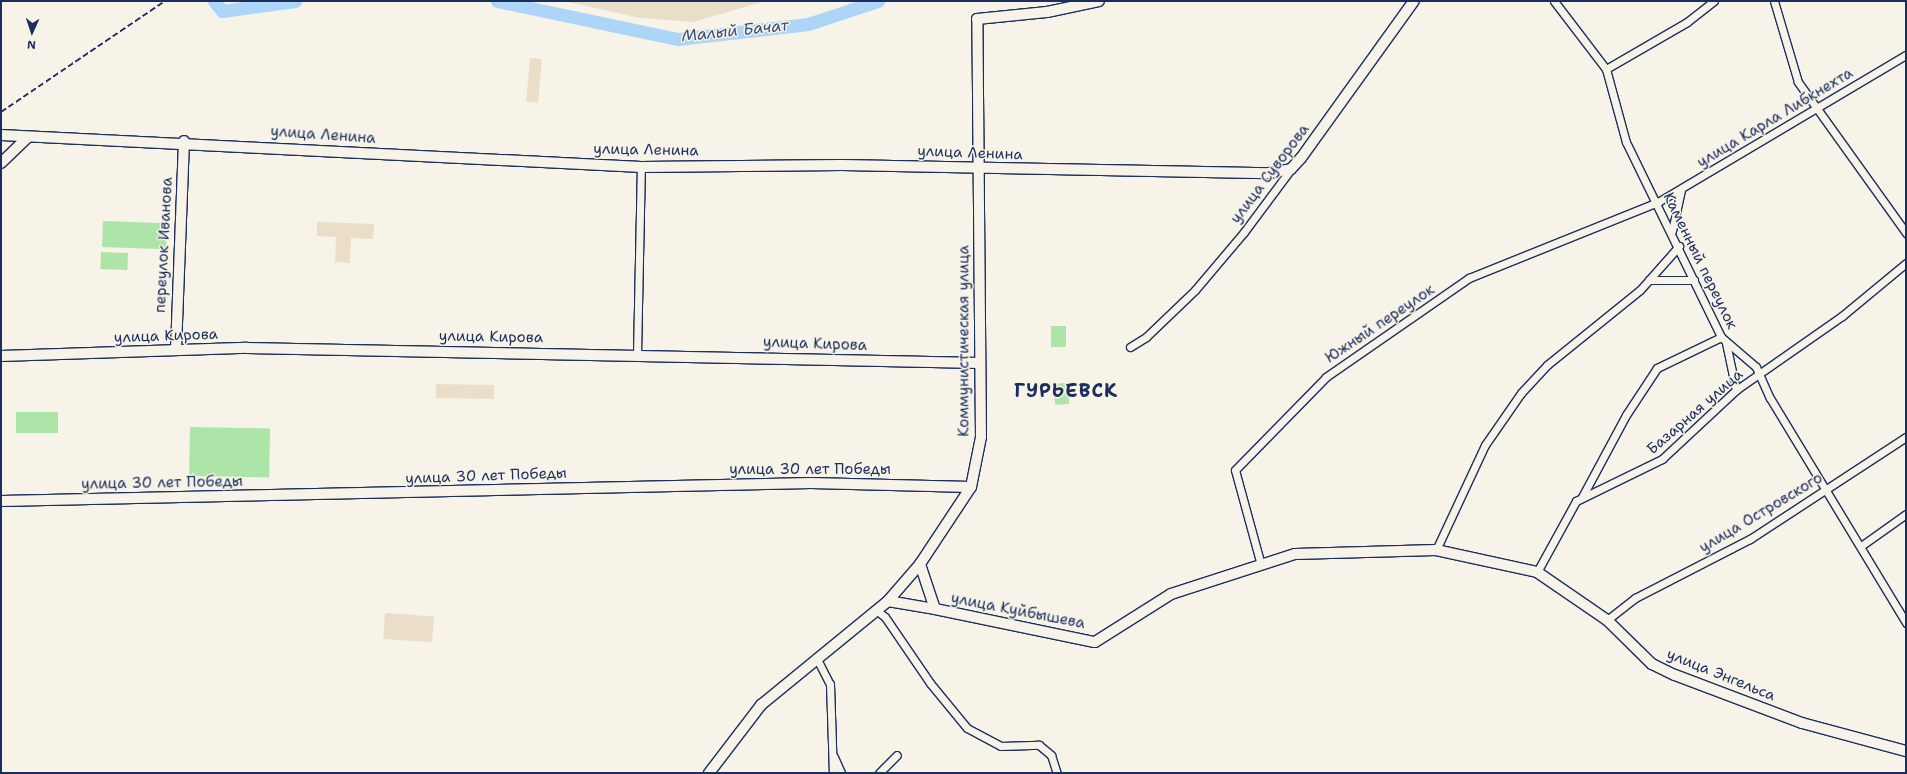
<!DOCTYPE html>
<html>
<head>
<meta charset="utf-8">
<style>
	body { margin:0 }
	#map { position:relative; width:1907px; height:774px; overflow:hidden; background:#f7f3e8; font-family:"Shantell Sans",sans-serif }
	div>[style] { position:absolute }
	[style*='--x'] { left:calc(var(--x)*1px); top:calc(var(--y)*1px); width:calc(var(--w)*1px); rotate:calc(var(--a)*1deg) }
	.built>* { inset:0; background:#eadec9; transform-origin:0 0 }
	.green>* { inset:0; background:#ade4a7; transform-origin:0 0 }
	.river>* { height:13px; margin:-6.5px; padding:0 6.5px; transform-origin:6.5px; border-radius:6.5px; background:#add5f7 }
	.roads { filter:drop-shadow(1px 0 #1b2f5e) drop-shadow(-1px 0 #1b2f5e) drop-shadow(0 1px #1b2f5e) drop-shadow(0 -1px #1b2f5e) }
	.street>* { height:7px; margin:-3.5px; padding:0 3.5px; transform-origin:3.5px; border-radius:3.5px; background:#f7f3e8 }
	.secondary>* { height:10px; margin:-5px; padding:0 5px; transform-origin:5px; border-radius:5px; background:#f7f3e8 }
	.rail>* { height:2px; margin-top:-1px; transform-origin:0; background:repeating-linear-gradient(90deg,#1b2f5e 0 6px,transparent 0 9px) }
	span { translate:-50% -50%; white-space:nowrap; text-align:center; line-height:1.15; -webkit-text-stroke:3px #f7f3e8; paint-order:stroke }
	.street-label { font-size:15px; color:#1b2f5e }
	.water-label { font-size:16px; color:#38507d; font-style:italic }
	.district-label { font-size:19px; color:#1b2f5e; font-weight:700; letter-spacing:1px }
	.frame { position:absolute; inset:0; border:2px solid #1b2f5e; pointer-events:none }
	.north { position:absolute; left:12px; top:12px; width:40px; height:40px; -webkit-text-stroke:3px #f7f3e8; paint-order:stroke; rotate:183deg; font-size:11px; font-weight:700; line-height:16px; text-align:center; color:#1b2f5e }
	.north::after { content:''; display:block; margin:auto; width:14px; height:18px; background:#1b2f5e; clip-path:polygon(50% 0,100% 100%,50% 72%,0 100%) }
</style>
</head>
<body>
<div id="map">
	<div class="built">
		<div style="clip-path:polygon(564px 1px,766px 1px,693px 22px,640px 18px)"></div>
		<div style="left:530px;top:58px;width:12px;height:44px;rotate:5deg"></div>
		<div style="clip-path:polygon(317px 222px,374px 224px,373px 239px,351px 238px,350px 263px,335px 262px,336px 237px,317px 236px)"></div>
		<div style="left:436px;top:384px;width:58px;height:14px;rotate:1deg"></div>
		<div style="left:385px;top:613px;width:49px;height:26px;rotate:4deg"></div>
	</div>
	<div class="green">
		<div style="left:103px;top:221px;width:64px;height:26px;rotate:2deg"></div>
		<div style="left:101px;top:252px;width:27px;height:17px;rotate:2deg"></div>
		<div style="left:1051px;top:326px;width:15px;height:21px"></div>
		<div style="left:1068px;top:383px;width:21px;height:14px;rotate:87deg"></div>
		<div style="left:16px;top:412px;width:42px;height:21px"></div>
		<div style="left:190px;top:427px;width:80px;height:49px;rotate:1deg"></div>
	</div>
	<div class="river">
		<div style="--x:214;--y:1;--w:13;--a:51"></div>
		<div style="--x:222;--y:11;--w:74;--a:-7.8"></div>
		<div style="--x:497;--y:1;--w:185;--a:11.9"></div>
		<div style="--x:678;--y:39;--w:131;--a:-6.6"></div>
		<div style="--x:808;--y:24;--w:74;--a:-18.2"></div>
	</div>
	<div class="roads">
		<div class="street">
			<div style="--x:1554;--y:1;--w:86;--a:52.6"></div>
			<div style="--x:1606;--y:69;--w:76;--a:74.7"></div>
			<div style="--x:1626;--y:142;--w:217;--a:64"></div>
			<div style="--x:1721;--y:337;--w:46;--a:40.6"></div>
			<div style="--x:1756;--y:367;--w:34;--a:66"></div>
			<div style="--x:1770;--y:398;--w:263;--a:58.8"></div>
			<div style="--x:1774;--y:1;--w:84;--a:73.5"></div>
			<div style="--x:1798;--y:82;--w:186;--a:54.4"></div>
			<div style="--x:1606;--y:69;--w:94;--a:-30.1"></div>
			<div style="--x:1687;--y:22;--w:34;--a:-38"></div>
			<div style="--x:1672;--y:231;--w:42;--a:-77.6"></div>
			<div style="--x:1649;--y:280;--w:45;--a:0"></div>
			<div style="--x:1726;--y:343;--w:48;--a:78"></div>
			<div style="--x:1130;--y:347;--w:19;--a:-32"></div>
			<div style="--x:1146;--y:337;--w:68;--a:-43.8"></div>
			<div style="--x:1195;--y:290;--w:76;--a:-49.8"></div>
			<div style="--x:1244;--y:232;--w:79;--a:-53.3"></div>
			<div style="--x:637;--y:354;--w:187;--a:-88.8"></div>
			<div style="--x:1582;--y:497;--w:93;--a:-61.8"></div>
			<div style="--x:1626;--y:415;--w:56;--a:-56.6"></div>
			<div style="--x:1657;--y:368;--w:71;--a:-25.8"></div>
			<div style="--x:1861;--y:546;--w:55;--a:-35.4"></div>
			<div style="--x:1436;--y:550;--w:116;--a:-65"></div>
			<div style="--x:1485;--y:445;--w:63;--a:-55.3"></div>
			<div style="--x:1521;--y:393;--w:38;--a:-47"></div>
			<div style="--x:1547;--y:365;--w:119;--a:-38.9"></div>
			<div style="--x:1640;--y:290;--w:59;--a:-48.4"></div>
			<div style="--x:1261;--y:565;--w:98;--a:-105.3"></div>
			<div style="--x:1235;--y:470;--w:130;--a:-45.6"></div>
			<div style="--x:1326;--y:377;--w:174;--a:-34.7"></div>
			<div style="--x:1469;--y:278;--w:204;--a:-21.9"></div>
			<div style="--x:1658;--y:202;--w:288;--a:-30.7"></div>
			<div style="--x:1537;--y:572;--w:81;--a:-61.2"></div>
			<div style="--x:1576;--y:501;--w:96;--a:-26"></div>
			<div style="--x:1662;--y:459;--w:101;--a:-43"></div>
			<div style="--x:1736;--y:390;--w:129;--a:-34.9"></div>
			<div style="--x:1842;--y:316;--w:83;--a:-39.6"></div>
			<div style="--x:876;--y:610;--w:11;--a:38"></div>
			<div style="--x:885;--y:617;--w:80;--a:55.7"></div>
			<div style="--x:930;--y:683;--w:58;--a:50.6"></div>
			<div style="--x:967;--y:728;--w:38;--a:28"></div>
			<div style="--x:1001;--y:746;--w:38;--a:-2"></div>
			<div style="--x:1039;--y:745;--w:16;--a:40"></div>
			<div style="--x:1051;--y:755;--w:19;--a:72"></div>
			<div style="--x:1607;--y:620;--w:36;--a:-38"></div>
			<div style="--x:1635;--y:598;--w:129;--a:-27.2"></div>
			<div style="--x:1750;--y:539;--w:186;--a:-33.2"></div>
			<div style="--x:816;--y:657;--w:30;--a:63"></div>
			<div style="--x:830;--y:684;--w:89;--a:88.1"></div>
			<div style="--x:834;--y:757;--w:17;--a:66"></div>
			<div style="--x:879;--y:773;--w:25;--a:-45"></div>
		</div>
		<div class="secondary">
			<div style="--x:1;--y:135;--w:641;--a:2.86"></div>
			<div style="--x:641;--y:167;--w:201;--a:-0.6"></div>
			<div style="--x:842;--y:165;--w:427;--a:1.1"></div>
			<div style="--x:1269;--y:173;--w:22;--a:-10"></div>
			<div style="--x:1291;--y:169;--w:15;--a:-48"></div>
			<div style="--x:1301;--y:158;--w:193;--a:-54.3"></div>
			<div style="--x:1;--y:163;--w:37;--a:-44"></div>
			<div style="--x:176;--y:349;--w:208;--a:-87.8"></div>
			<div style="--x:1;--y:356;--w:246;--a:-1.9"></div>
			<div style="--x:247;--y:348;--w:733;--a:1.17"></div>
			<div style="--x:1;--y:501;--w:810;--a:-1.27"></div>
			<div style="--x:811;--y:483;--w:160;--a:1.4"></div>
			<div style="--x:920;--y:564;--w:47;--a:71.6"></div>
			<div style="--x:935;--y:609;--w:163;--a:11.7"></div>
			<div style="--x:1095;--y:642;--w:90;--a:-32.3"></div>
			<div style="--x:1171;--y:594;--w:130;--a:-17.9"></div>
			<div style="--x:1295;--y:554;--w:141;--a:-1.6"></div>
			<div style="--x:1436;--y:550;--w:103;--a:12.3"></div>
			<div style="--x:1537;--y:572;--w:85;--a:34.4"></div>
			<div style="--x:1607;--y:620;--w:63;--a:44.4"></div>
			<div style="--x:1652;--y:664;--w:25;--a:26"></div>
			<div style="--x:1675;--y:675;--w:136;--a:20.7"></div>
			<div style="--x:1802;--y:723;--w:108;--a:15.1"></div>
			<div style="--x:888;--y:601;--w:48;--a:9.7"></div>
			<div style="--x:709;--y:773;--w:86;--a:-52.6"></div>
			<div style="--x:761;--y:705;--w:164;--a:-39.3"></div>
			<div style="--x:888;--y:601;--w:49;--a:-49.1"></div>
			<div style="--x:920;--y:564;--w:92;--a:-56.5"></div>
			<div style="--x:971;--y:487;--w:51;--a:-78.7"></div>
			<div style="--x:981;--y:437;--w:418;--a:-90.5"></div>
			<div style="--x:977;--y:19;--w:70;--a:-5.7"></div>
			<div style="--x:1047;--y:12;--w:53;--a:-11.9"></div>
		</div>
	</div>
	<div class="rail">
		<div style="--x:1;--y:112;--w:198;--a:-34.1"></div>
	</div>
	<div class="street-label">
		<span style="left:1775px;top:118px;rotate:-31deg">улица Карла Либкнехта</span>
		<span style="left:323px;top:135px;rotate:4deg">улица Ленина</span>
		<span style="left:646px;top:150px;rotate:1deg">улица Ленина</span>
		<span style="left:970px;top:153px;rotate:2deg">улица Ленина</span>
		<span style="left:1270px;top:174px;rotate:-53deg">улица Суворова</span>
		<span style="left:164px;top:245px;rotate:-87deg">переулок Иванова</span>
		<span style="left:1700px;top:261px;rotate:64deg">Каменный переулок</span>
		<span style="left:1380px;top:324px;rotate:-34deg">Южный переулок</span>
		<span style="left:166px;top:336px;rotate:-2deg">улица Кирова</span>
		<span style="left:491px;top:337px;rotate:1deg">улица Кирова</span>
		<span style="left:964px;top:341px;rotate:-90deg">Коммунистическая улица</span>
		<span style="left:815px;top:344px;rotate:2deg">улица Кирова</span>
		<span style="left:1695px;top:412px;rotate:-41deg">Базарная улица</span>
		<span style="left:810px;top:470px">улица 30 лет Победы</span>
		<span style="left:486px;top:476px;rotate:-2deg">улица 30 лет Победы</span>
		<span style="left:162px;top:483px;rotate:-1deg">улица 30 лет Победы</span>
		<span style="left:1761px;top:513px;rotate:-31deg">улица Островского</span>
		<span style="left:1018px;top:611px;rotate:11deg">улица Куйбышева</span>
		<span style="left:1721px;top:675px;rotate:22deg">улица Энгельса</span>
	</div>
	<div class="water-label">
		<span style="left:735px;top:31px;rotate:-6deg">Малый Бачат</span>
	</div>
	<div class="district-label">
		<span style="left:1066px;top:391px">ГУРЬЕВСК</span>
	</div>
	<div class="frame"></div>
	<div class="north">N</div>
</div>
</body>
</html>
